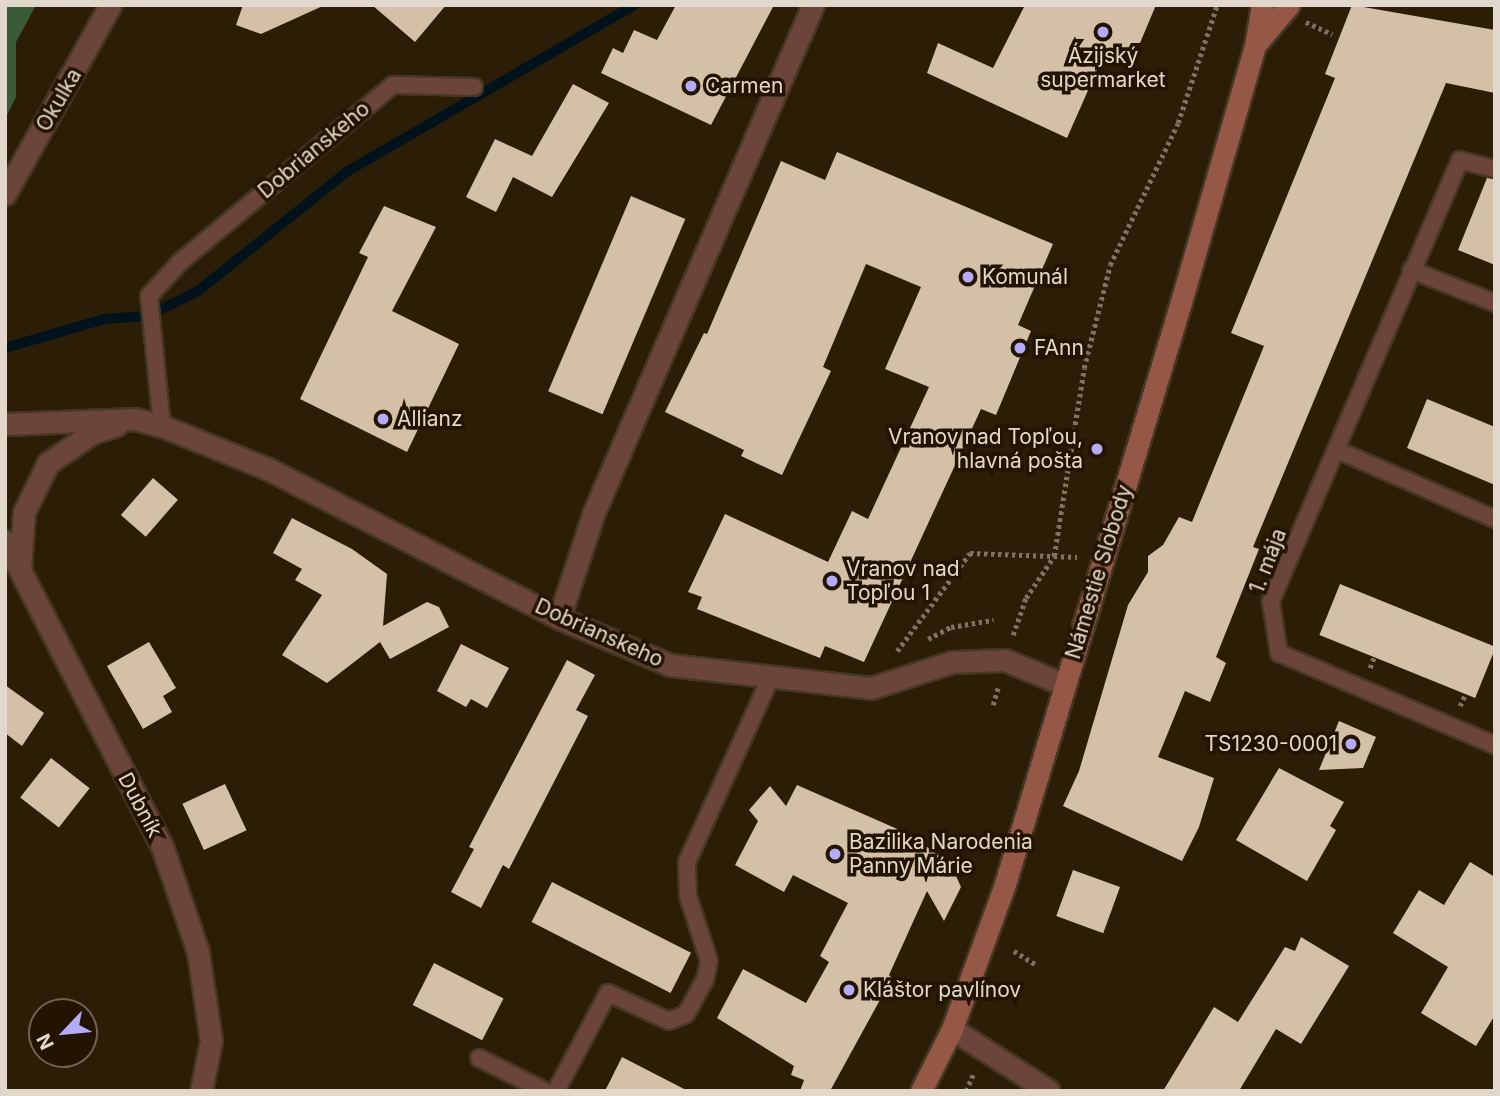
<!DOCTYPE html>
<html>
<head>
<meta charset="utf-8">
<style>
	body { margin:0 }
	#map { position:relative; width:1500px; height:1096px; overflow:hidden; background:#2c1d07; font-family:Inter,sans-serif }
	div>[style] { position:absolute }
	[style*='--x'] { left:calc(var(--x)*1px); top:calc(var(--y)*1px); width:calc(var(--w)*1px); rotate:calc(var(--a)*1deg) }
	.forest>* { inset:0; background:#3b5a37 }
	.stream>* { height:10px; margin:-5px; padding:0 5px; transform-origin:5px; border-radius:5px; background:#00121c }
	.building>* { inset:0; background:#d4c0a6; transform-origin:0 0 }
	.path>* { height:4.5px; margin-top:-2.25px; transform-origin:0; background:repeating-linear-gradient(90deg,#7e7260 0 3.5px,transparent 0 7px) }
	.roads { filter:drop-shadow(2px 0 #453722) drop-shadow(-2px 0 #453722) drop-shadow(0 2px #453722) drop-shadow(0 -2px #453722) }
	.lane>* { height:16px; margin:-8px; padding:0 8px; transform-origin:8px; border-radius:8px; background:#6b4539 }
	.street>* { height:21px; margin:-10.5px; padding:0 10.5px; transform-origin:10.5px; border-radius:10.5px; background:#6b4539 }
	.secondary>* { height:21px; margin:-10.5px; padding:0 10.5px; transform-origin:10.5px; border-radius:10.5px; background:#955846 }
	.dots>* { width:19px; height:19px; translate:-50% -50%; box-sizing:border-box; border:4px solid #221401; border-radius:50% }
	span { translate:-50% -50%; white-space:nowrap; text-align:center; line-height:1.15; -webkit-text-stroke:7px #221401; paint-order:stroke }
	.poi-label { font-size:21px; color:#e1d7ca }
	.left { translate:0 -50%; text-align:left }
	.right { translate:-100% -50%; text-align:right }
	.street-label { font-size:21px; color:#e1d7ca }
	.frame { position:absolute; inset:0; border:7px solid #e1d7ca; pointer-events:none }
	.north { position:absolute; left:28px; top:998px; width:70px; height:70px; box-sizing:border-box; background:#221401; border:2px solid #6e6251; border-radius:50%; rotate:244deg; font-size:19px; font-weight:700; line-height:28px; text-align:center; color:#e1d7ca }
	.north::after { content:''; display:block; margin:auto; width:24px; height:32px; background:#b4acf9; clip-path:polygon(50% 0,100% 100%,50% 72%,0 100%) }
</style>
</head>
<body>
<div id="map">
	<div class="forest">
		<div style="clip-path:polygon(5px 5px,36px 5px,16px 42px,16px 97px,5px 119px)"></div>
	</div>
	<div class="stream">
		<div style="--x:5;--y:348;--w:103;--a:-16.3"></div>
		<div style="--x:104;--y:319;--w:43;--a:-4"></div>
		<div style="--x:147;--y:316;--w:57;--a:-26.1"></div>
		<div style="--x:198;--y:291;--w:192;--a:-38.7"></div>
		<div style="--x:348;--y:171;--w:331;--a:-30.1"></div>
	</div>
	<div class="building">
		<div style="clip-path:polygon(243px 5px,325px 5px,261px 34px,236px 25px)"></div>
		<div style="clip-path:polygon(372px 5px,446px 5px,415px 42px)"></div>
		<div style="clip-path:polygon(676px 5px,774px 5px,711px 125px,601px 73px,613px 48px,623px 53px,634px 30px,657px 40px)"></div>
		<div style="clip-path:polygon(1025px 5px,1156px 5px,1132px 62px,1105px 52px,1067px 138px,927px 73px,938px 43px,993px 68px)"></div>
		<div style="clip-path:polygon(1352px 5px,1495px 30px,1495px 93px,1446px 83px,1253px 547px,1259px 549px,1216px 657px,1226px 663px,1210px 702px,1185px 691px,1158px 757px,1214px 778px,1199px 827px,1182px 861px,1063px 806px,1079px 771px,1128px 605px,1148px 572px,1148px 556px,1163px 545px,1179px 517px,1192px 522px,1264px 346px,1231px 333px,1335px 78px,1325px 74px)"></div>
		<div style="clip-path:polygon(573px 84px,609px 103px,552px 197px,513px 177px,496px 212px,466px 197px,495px 139px,532px 156px)"></div>
		<div style="clip-path:polygon(837px 152px,1053px 244px,1018px 325px,1031px 331px,996px 415px,981px 409px,864px 662px,825px 646px,820px 658px,697px 609px,702px 597px,688px 592px,725px 514px,828px 562px,852px 511px,868px 519px,929px 387px,885px 369px,921px 287px,866px 264px,823px 367px,831px 371px,782px 475px,741px 456px,744px 450px,665px 412px,704px 333px,707px 334px,781px 161px,825px 180px)"></div>
		<div style="clip-path:polygon(1487px 178px,1495px 179px,1495px 265px,1458px 250px)"></div>
		<div style="left:631px;top:196px;width:59px;height:212px;rotate:23deg"></div>
		<div style="clip-path:polygon(384px 206px,436px 227px,392px 311px,459px 344px,407px 452px,300px 399px,368px 257px,359px 253px)"></div>
		<div style="clip-path:polygon(1427px 399px,1495px 427px,1495px 485px,1407px 448px)"></div>
		<div style="left:153px;top:478px;width:33px;height:49px;rotate:41deg"></div>
		<div style="clip-path:polygon(292px 518px,352px 549px,387px 574px,383px 626px,427px 602px,439px 607px,449px 627px,390px 659px,380px 642px,327px 683px,282px 655px,322px 595px,295px 580px,302px 569px,273px 553px)"></div>
		<div style="left:1340px;top:584px;width:168px;height:55px;rotate:22deg"></div>
		<div style="clip-path:polygon(149px 642px,176px 688px,163px 696px,172px 712px,143px 729px,107px 666px)"></div>
		<div style="clip-path:polygon(461px 644px,509px 668px,487px 708px,471px 699px,466px 707px,437px 691px)"></div>
		<div style="clip-path:polygon(567px 660px,595px 675px,576px 710px,588px 716px,509px 869px,503px 865px,481px 908px,451px 892px,474px 849px,469px 847px)"></div>
		<div style="clip-path:polygon(5px 685px,44px 713px,22px 746px,5px 733px)"></div>
		<div style="clip-path:polygon(1339px 721px,1376px 737px,1363px 768px,1319px 770px)"></div>
		<div style="left:51px;top:758px;width:49px;height:50px;rotate:38deg"></div>
		<div style="clip-path:polygon(1279px 768px,1344px 802px,1330px 826px,1336px 830px,1307px 881px,1236px 840px)"></div>
		<div style="left:225px;top:784px;width:51px;height:47px;rotate:65deg"></div>
		<div style="clip-path:polygon(797px 785px,911px 835px,951px 865px,961px 887px,944px 921px,927px 891px,889px 975px,892px 978px,830px 1091px,800px 1091px,804px 1080px,791px 1075px,794px 1066px,717px 1018px,743px 969px,806px 1003px,829px 962px,820px 956px,848px 903px,793px 875px,784px 892px,735px 865px,758px 821px,749px 810px,770px 786px,786px 806px)"></div>
		<div style="clip-path:polygon(1470px 862px,1495px 877px,1495px 1015px,1476px 1046px,1421px 1013px,1448px 967px,1393px 933px,1419px 890px,1444px 905px)"></div>
		<div style="left:1073px;top:870px;width:50px;height:49px;rotate:20deg"></div>
		<div style="left:552px;top:882px;width:156px;height:45px;rotate:27deg"></div>
		<div style="clip-path:polygon(1301px 937px,1349px 966px,1301px 1044px,1276px 1029px,1239px 1091px,1163px 1091px,1214px 1007px,1238px 1022px,1285px 947px,1295px 951px)"></div>
		<div style="left:434px;top:963px;width:78px;height:47px;rotate:27deg"></div>
		<div style="clip-path:polygon(622px 1057px,688px 1091px,605px 1091px)"></div>
	</div>
	<div class="path">
		<div style="--x:1306;--y:22;--w:29;--a:25"></div>
		<div style="--x:1013;--y:635;--w:39;--a:-71"></div>
		<div style="--x:1026;--y:598;--w:50;--a:-56.3"></div>
		<div style="--x:1054;--y:556;--w:190;--a:-80.9"></div>
		<div style="--x:1084;--y:368;--w:106;--a:-75.8"></div>
		<div style="--x:1110;--y:265;--w:157;--a:-64.4"></div>
		<div style="--x:1178;--y:123;--w:124;--a:-71.7"></div>
		<div style="--x:928;--y:639;--w:26;--a:-28"></div>
		<div style="--x:951;--y:627;--w:43;--a:-9.5"></div>
		<div style="--x:897;--y:651;--w:122;--a:-53.3"></div>
		<div style="--x:970;--y:553;--w:107;--a:2.1"></div>
		<div style="--x:1370;--y:668;--w:12;--a:-70"></div>
		<div style="--x:993;--y:705;--w:19;--a:-74"></div>
		<div style="--x:1460;--y:706;--w:12;--a:-66"></div>
		<div style="--x:1014;--y:951;--w:25;--a:32"></div>
		<div style="--x:966;--y:1091;--w:21;--a:-67"></div>
	</div>
	<div class="roads">
		<div class="lane">
			<div style="--x:1495;--y:169;--w:36;--a:-166"></div>
			<div style="--x:1460;--y:160;--w:481;--a:113.2"></div>
			<div style="--x:1271;--y:602;--w:52;--a:81.1"></div>
			<div style="--x:1279;--y:653;--w:235;--a:23.1"></div>
			<div style="--x:1411;--y:270;--w:90;--a:21.4"></div>
			<div style="--x:162;--y:426;--w:131;--a:-95.7"></div>
			<div style="--x:149;--y:296;--w:46;--a:-47.6"></div>
			<div style="--x:180;--y:262;--w:277;--a:-39.7"></div>
			<div style="--x:393;--y:85;--w:81;--a:1.4"></div>
			<div style="--x:1337;--y:450;--w:172;--a:23.6"></div>
			<div style="--x:479;--y:1058;--w:74;--a:26.6"></div>
			<div style="--x:556;--y:1091;--w:111;--a:-62"></div>
			<div style="--x:608;--y:993;--w:67;--a:24.7"></div>
			<div style="--x:669;--y:1021;--w:18;--a:-22"></div>
			<div style="--x:686;--y:1014;--w:39;--a:-61"></div>
			<div style="--x:705;--y:980;--w:19;--a:-78"></div>
			<div style="--x:709;--y:961;--w:68;--a:-107.9"></div>
			<div style="--x:688;--y:896;--w:34;--a:-92"></div>
			<div style="--x:687;--y:862;--w:203;--a:-65.6"></div>
		</div>
		<div class="street">
			<div style="--x:5;--y:194;--w:216;--a:-60.9"></div>
			<div style="--x:5;--y:424;--w:130;--a:-2.2"></div>
			<div style="--x:135;--y:419;--w:28;--a:15"></div>
			<div style="--x:162;--y:426;--w:114;--a:22.1"></div>
			<div style="--x:268;--y:469;--w:327;--a:27.1"></div>
			<div style="--x:559;--y:618;--w:121;--a:22.9"></div>
			<div style="--x:670;--y:665;--w:202;--a:6.5"></div>
			<div style="--x:871;--y:688;--w:85;--a:-17.8"></div>
			<div style="--x:952;--y:662;--w:53;--a:-2.2"></div>
			<div style="--x:1005;--y:660;--w:65;--a:22.6"></div>
			<div style="--x:5;--y:541;--w:346;--a:62.8"></div>
			<div style="--x:163;--y:849;--w:109;--a:71.2"></div>
			<div style="--x:198;--y:952;--w:90;--a:81.7"></div>
			<div style="--x:211;--y:1041;--w:51;--a:101.3"></div>
			<div style="--x:20;--y:570;--w:58;--a:-86.1"></div>
			<div style="--x:24;--y:512;--w:55;--a:-63.9"></div>
			<div style="--x:48;--y:463;--w:53;--a:-34.3"></div>
			<div style="--x:92;--y:433;--w:26;--a:-18"></div>
			<div style="--x:559;--y:618;--w:112;--a:-71.7"></div>
			<div style="--x:594;--y:512;--w:552;--a:-66.64"></div>
			<div style="--x:952;--y:1029;--w:115;--a:32.6"></div>
		</div>
		<div class="secondary">
			<div style="--x:1256;--y:44;--w:51;--a:-49.8"></div>
			<div style="--x:921;--y:1091;--w:69;--a:-63.4"></div>
			<div style="--x:952;--y:1029;--w:154;--a:-69.9"></div>
			<div style="--x:1005;--y:884;--w:608;--a:-73.17"></div>
			<div style="--x:1181;--y:302;--w:266;--a:-73.9"></div>
			<div style="--x:1255;--y:46;--w:42;--a:-80.3"></div>
		</div>
	</div>
	<div class="dots">
		<div style="left:1103px;top:32px;background:#b4acf9"></div>
		<div style="left:691px;top:86px;background:#b4acf9"></div>
		<div style="left:968px;top:277px;background:#b4acf9"></div>
		<div style="left:1020px;top:348px;background:#b4acf9"></div>
		<div style="left:383px;top:419px;background:#b4acf9"></div>
		<div style="left:1097px;top:449px;background:#b4acf9"></div>
		<div style="left:832px;top:581px;background:#b4acf9"></div>
		<div style="left:1351px;top:744px;background:#b4acf9"></div>
		<div style="left:835px;top:854px;background:#b4acf9"></div>
		<div style="left:849px;top:990px;background:#b4acf9"></div>
	</div>
	<div class="poi-label">
		<span style="left:1103px;top:68px">Ázijský<br>supermarket</span>
		<span class="left" style="left:705px;top:86px">Carmen</span>
		<span class="left" style="left:982px;top:277px">Komunál</span>
		<span class="left" style="left:1034px;top:348px">FAnn</span>
		<span class="left" style="left:397px;top:419px">Allianz</span>
		<span class="right" style="left:1083px;top:449px">Vranov nad Topľou,<br>hlavná pošta</span>
		<span class="left" style="left:846px;top:581px">Vranov nad<br>Topľou 1</span>
		<span class="right" style="left:1337px;top:744px">TS1230-0001</span>
		<span class="left" style="left:849px;top:854px">Bazilika Narodenia<br>Panny Márie</span>
		<span class="left" style="left:863px;top:990px">Kláštor pavlínov</span>
	</div>
	<div class="street-label">
		<span style="left:59px;top:100px;rotate:-60deg">Okulka</span>
		<span style="left:314px;top:150px;rotate:-40deg">Dobrianskeho</span>
		<span style="left:1268px;top:561px;rotate:-69deg">1. mája</span>
		<span style="left:1099px;top:572px;rotate:-73deg">Námestie Slobody</span>
		<span style="left:599px;top:633px;rotate:24deg">Dobrianskeho</span>
		<span style="left:140px;top:805px;rotate:62deg">Dubník</span>
	</div>
	<div class="frame"></div>
	<div class="north">N</div>
</div>
</body>
</html>
